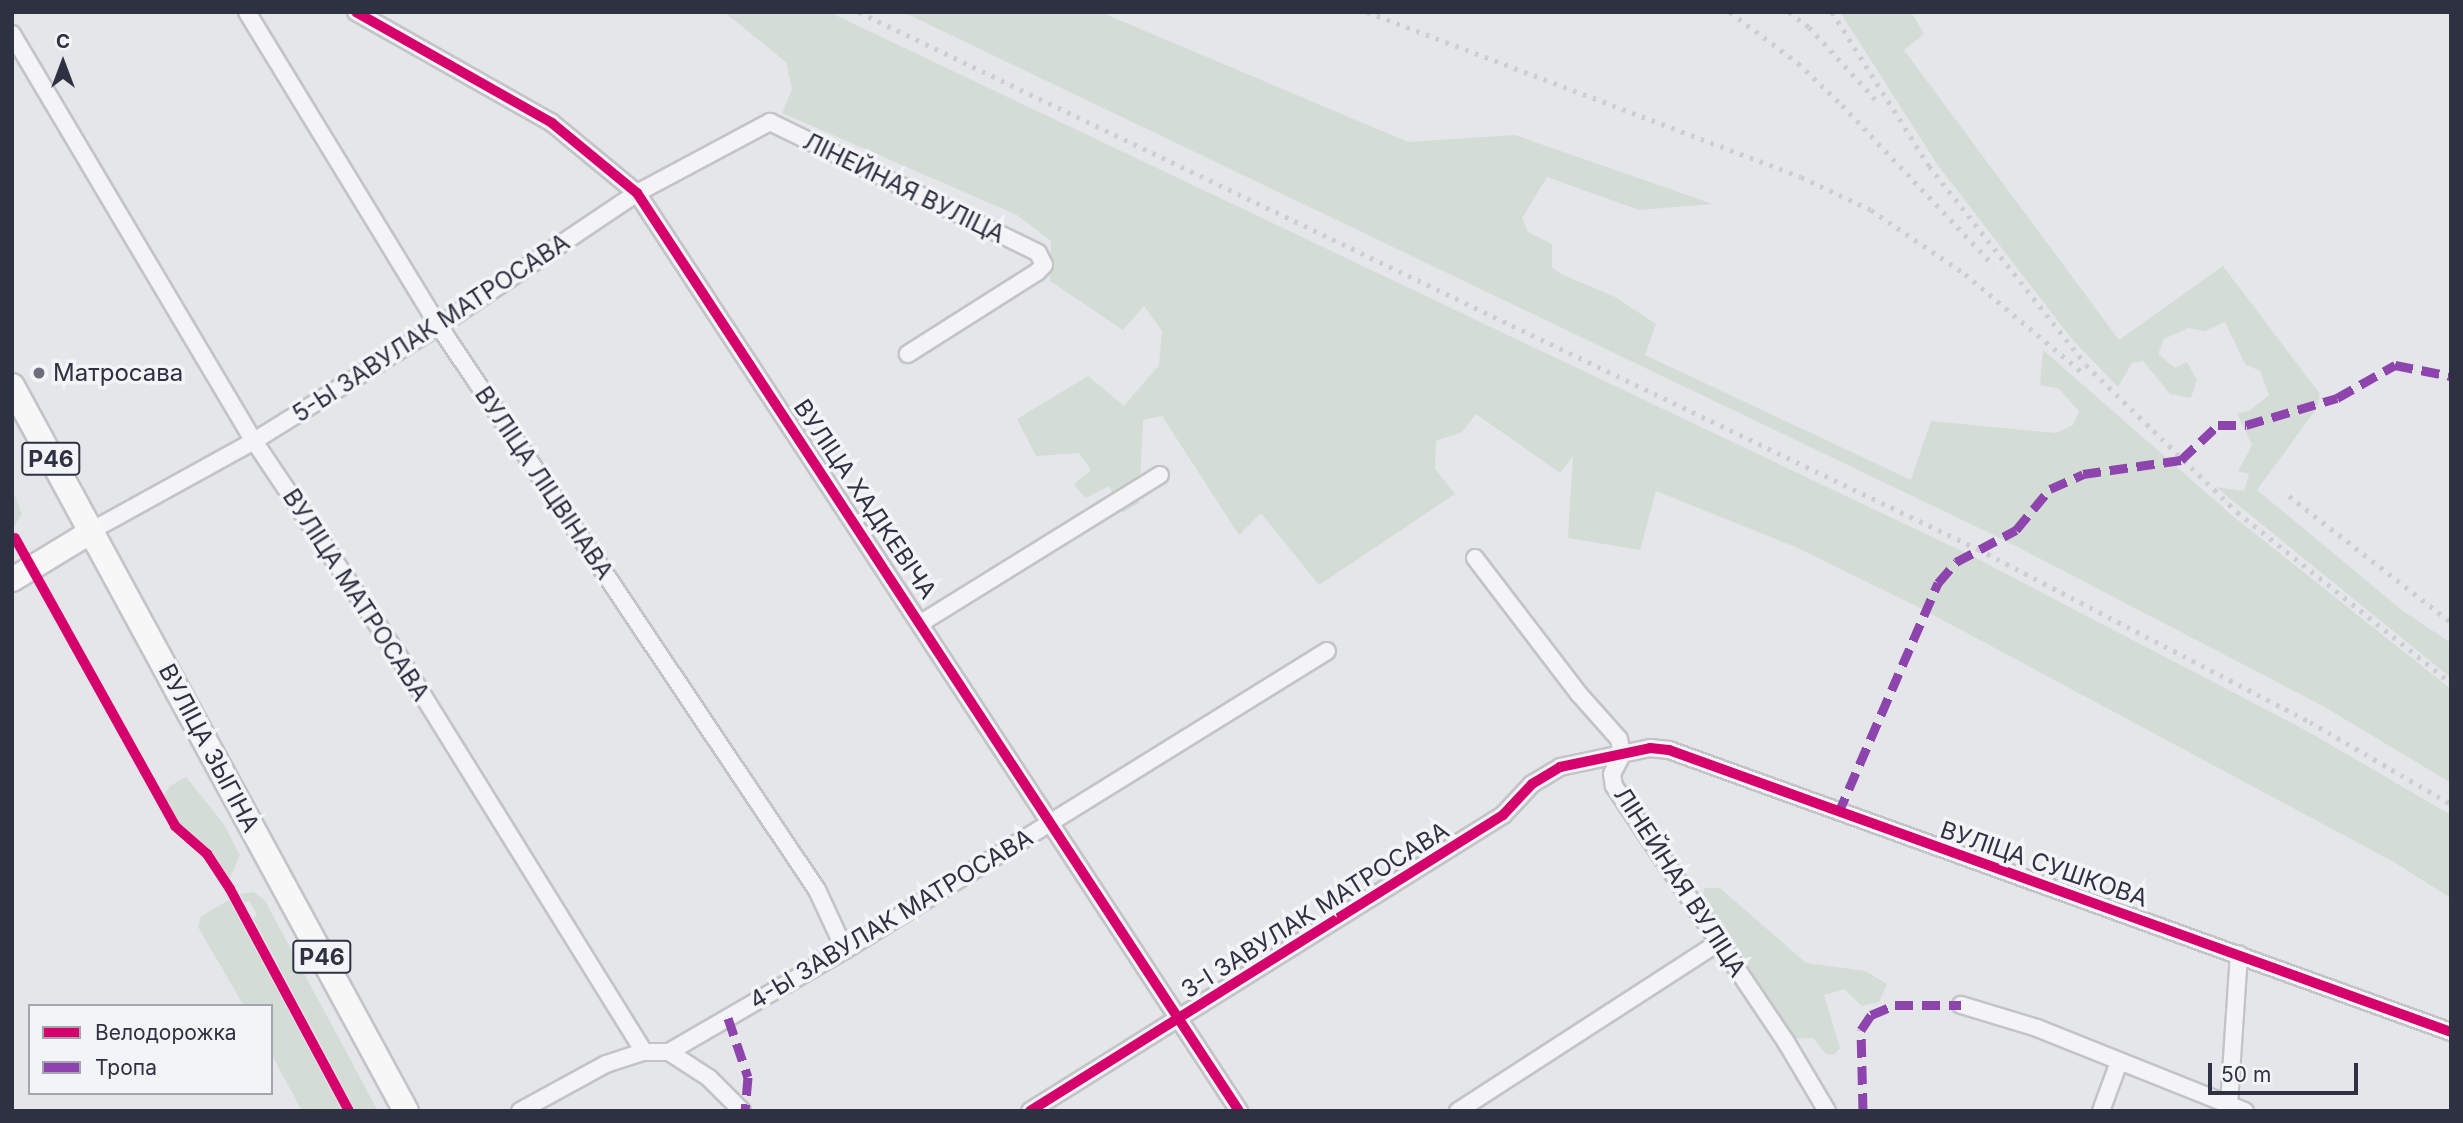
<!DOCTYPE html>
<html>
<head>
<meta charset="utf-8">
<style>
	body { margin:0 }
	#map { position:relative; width:2463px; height:1123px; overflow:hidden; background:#e5e6e9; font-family:Inter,sans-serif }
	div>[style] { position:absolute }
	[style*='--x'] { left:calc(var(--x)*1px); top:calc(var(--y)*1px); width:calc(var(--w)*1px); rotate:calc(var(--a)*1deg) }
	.green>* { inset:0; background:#d4dcd6 }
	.roads { filter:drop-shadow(2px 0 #c3c4c7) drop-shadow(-2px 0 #c3c4c7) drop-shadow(0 2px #c3c4c7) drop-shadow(0 -2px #c3c4c7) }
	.minor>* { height:16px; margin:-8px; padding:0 8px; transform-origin:8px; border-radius:8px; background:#f4f4f6 }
	.secondary>* { height:23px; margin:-11.5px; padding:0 11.5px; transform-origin:11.5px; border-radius:11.5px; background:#f7f7f8 }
	.primary>* { height:24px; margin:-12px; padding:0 12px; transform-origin:12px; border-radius:12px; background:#f7f7f8 }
	.rail>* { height:5px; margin-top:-2.5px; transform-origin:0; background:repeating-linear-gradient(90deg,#cdced1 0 3.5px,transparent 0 10.5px) }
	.quiet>* { height:9px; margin-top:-4.5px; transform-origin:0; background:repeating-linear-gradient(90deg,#8e44ad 0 18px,transparent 0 27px) }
	.cycleway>* { height:10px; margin:-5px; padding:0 5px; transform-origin:5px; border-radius:5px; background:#d6006c }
	.dots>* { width:19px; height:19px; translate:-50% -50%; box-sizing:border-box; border:4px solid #f3f4f8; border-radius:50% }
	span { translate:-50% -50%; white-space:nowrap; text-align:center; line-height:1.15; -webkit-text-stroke:7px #f3f4f8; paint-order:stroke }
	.shield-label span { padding:2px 5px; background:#f3f4f8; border:2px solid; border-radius:5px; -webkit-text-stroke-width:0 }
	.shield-label { font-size:23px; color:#2d3141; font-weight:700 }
	.street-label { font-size:24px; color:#2d3141 }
	.poi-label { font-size:24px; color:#2d3141 }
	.left { translate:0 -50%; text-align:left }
	.frame { position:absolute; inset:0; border:14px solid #2d3141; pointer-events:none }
	.legend { position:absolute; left:28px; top:1004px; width:245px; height:91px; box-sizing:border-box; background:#f3f4f8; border:2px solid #a4a6af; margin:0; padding:9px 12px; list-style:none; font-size:21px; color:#2d3141 }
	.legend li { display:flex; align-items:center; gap:14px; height:35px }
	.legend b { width:35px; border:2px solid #a4a6af }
	.north { position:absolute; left:28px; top:28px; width:70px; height:70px; -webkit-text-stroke:5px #f3f4f8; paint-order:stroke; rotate:0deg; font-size:19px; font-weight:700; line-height:28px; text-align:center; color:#2d3141 }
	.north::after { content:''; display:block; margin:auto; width:24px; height:32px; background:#2d3141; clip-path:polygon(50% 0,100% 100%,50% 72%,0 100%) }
	.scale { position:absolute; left:2208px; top:1063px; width:150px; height:32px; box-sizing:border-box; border:4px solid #2d3141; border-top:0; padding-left:9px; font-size:21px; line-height:24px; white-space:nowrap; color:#2d3141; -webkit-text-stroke:5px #f3f4f8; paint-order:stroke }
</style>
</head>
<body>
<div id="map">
	<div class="green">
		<div style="clip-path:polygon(724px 12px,829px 12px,1970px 555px,2307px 731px,2451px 815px,2451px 898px,2392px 861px,1922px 609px,1798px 548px,1656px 491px,1640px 550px,1568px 538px,1573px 456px,1560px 473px,1476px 414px,1462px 432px,1436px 441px,1435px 469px,1455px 494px,1319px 585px,1261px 513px,1239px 535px,1162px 416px,1143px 420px,1139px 503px,1122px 513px,1109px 486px,1085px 498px,1074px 484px,1091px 470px,1079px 453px,1036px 456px,1017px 419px,1088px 376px,1124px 406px,1159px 365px,1162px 331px,1144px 306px,1123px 330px,1050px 281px,1051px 241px,1017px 215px,782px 113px,792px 89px,786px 62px)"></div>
		<div style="clip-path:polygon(903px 12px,1100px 12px,1408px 142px,1515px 135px,1713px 204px,1639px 210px,1547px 177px,1522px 218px,1528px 232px,1552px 244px,1552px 267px,1561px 274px,1615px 297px,1656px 324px,1645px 355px,1911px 480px,1931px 421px,2056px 433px,2073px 425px,2079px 411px,2058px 388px,2040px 385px,2043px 350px,2234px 517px,2451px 689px,2451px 783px,2321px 705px,2004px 540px)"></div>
		<div style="clip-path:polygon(1840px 12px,1911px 12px,1924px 34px,1904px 50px,2119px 340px,2223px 266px,2320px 394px,2317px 408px,2257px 490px,2403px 611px,2451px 643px,2451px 678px,2216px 487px,2244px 491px,2249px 474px,2238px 471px,2252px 445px,2237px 413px,2249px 411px,2269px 395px,2260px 371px,2245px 364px,2225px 322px,2205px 331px,2188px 328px,2164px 339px,2158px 354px,2175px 368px,2187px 362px,2197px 380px,2191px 398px,2170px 394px,2143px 361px,2132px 363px,2118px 387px,2071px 338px,1937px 164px)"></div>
		<div style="clip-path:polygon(12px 489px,22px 514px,12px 530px)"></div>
		<div style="clip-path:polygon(186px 777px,223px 823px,240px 855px,230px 878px,211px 850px,179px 823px,164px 795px,170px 786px)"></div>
		<div style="clip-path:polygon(1705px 888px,1720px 888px,1806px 963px,1865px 971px,1887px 984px,1879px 1002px,1862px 1006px,1844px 989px,1824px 995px,1840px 1048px,1834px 1055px,1826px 1054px,1813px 1038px,1791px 1039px,1699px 900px)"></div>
		<div style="clip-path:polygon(254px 892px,265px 901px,378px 1111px,356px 1111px,253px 918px,257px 915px,249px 901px,245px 903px,240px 894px)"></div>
		<div style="clip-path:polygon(229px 900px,342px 1111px,302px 1111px,271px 1054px,271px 1006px,244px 1006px,198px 927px,201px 916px)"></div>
	</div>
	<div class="roads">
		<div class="minor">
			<div style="--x:247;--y:12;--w:368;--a:58.6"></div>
			<div style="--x:439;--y:326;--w:679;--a:56.17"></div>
			<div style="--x:817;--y:890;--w:66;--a:65"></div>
			<div style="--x:356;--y:12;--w:225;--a:29.5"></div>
			<div style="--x:552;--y:123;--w:110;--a:39.5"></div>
			<div style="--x:637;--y:193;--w:1098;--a:56.74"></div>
			<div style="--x:12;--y:34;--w:474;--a:59.3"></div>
			<div style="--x:254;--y:441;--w:264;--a:56.1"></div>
			<div style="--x:401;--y:660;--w:461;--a:58.2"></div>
			<div style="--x:644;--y:1052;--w:25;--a:0"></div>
			<div style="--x:669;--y:1052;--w:48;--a:33"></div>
			<div style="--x:709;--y:1078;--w:47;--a:45"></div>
			<div style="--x:91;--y:531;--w:186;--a:-28.9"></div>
			<div style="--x:254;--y:441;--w:218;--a:-31.9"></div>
			<div style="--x:439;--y:326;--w:239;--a:-33.9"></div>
			<div style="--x:637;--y:193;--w:151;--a:-28.1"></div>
			<div style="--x:770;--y:122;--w:298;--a:26"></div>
			<div style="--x:1038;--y:253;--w:13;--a:63"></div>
			<div style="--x:1044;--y:265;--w:10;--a:135"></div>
			<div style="--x:1037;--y:272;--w:153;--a:147.6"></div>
			<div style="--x:1475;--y:558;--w:171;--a:52.6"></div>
			<div style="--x:1579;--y:694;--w:60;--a:48.4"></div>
			<div style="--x:1619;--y:739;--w:16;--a:79"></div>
			<div style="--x:1622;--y:755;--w:21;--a:118"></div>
			<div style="--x:1612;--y:774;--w:12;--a:81"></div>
			<div style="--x:1614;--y:786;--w:308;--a:56.1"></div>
			<div style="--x:1786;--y:1042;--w:80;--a:59.3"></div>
			<div style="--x:921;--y:623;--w:281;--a:-31.8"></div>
			<div style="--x:1961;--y:1005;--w:79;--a:16.8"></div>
			<div style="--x:2037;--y:1028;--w:224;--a:21.8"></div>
			<div style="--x:669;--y:1052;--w:203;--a:-30.1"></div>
			<div style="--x:845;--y:950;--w:567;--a:-31.81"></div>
			<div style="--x:2229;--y:1104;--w:150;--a:-86.2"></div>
			<div style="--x:520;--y:1111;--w:98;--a:-28.7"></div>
			<div style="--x:606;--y:1064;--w:40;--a:-18"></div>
			<div style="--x:1030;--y:1111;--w:558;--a:-32.04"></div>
			<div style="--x:1503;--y:815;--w:42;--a:-46.9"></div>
			<div style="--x:1532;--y:784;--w:33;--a:-31"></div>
			<div style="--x:1560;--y:767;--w:92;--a:-11.9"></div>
			<div style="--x:1650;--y:748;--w:19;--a:6"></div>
			<div style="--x:1669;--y:750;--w:831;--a:19.83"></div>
			<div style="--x:1458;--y:1111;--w:310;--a:-32.9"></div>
			<div style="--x:2101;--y:1111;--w:52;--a:-69.8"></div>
		</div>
		<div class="secondary">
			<div style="--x:12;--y:579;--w:92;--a:-31.3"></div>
		</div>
		<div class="primary">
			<div style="--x:12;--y:386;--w:825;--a:61.48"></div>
		</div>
	</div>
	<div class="rail">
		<div style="--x:859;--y:12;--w:1241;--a:25.64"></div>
		<div style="--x:1978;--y:549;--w:374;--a:27.5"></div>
		<div style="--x:2310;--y:722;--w:163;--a:30.2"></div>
		<div style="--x:1367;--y:12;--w:464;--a:20.8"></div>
		<div style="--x:1801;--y:177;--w:77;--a:25.2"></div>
		<div style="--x:1871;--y:210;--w:114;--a:34.2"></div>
		<div style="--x:1965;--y:274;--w:155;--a:40"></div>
		<div style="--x:1730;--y:12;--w:85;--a:36.9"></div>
		<div style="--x:1798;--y:63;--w:61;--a:43.7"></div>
		<div style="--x:1842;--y:105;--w:221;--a:46.6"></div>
		<div style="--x:1789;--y:12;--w:25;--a:37"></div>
		<div style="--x:1809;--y:27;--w:98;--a:47.5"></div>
		<div style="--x:1832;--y:12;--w:182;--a:57.8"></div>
		<div style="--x:1929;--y:166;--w:253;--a:51.7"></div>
		<div style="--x:2086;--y:365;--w:211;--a:44.2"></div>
		<div style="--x:2237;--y:512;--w:274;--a:38.6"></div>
		<div style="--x:2289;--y:496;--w:205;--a:37.9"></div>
	</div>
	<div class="quiet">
		<div style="--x:1838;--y:814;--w:252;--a:-66.6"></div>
		<div style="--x:1938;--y:583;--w:28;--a:-49"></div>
		<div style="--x:1956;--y:562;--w:68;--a:-28.1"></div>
		<div style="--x:2016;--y:530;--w:53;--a:-50.3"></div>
		<div style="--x:2050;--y:489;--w:36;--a:-24"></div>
		<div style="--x:2083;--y:474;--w:99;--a:-8.1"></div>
		<div style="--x:2181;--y:460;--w:51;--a:-43.4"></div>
		<div style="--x:2218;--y:425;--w:28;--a:0"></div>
		<div style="--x:2246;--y:425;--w:95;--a:-16.5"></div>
		<div style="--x:2337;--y:398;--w:67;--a:-29.6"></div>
		<div style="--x:2395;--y:365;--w:57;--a:11.1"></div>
		<div style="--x:728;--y:1018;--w:62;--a:71.3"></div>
		<div style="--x:748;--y:1077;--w:34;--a:95"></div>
		<div style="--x:1863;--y:1111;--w:81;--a:-91.4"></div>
		<div style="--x:1861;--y:1030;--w:18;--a:-56"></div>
		<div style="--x:1871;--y:1015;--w:26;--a:-23"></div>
		<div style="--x:1895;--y:1005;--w:66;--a:0"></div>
	</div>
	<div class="cycleway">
		<div style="--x:356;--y:12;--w:225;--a:29.5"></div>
		<div style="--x:552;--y:123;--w:110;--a:39.5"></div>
		<div style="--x:637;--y:193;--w:1098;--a:56.74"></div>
		<div style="--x:15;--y:538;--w:329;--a:60.9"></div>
		<div style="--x:175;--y:826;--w:43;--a:41.2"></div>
		<div style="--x:207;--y:854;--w:42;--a:56.7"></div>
		<div style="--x:230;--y:889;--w:252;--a:61.8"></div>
		<div style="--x:1030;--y:1111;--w:558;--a:-32.04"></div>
		<div style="--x:1503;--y:815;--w:42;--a:-46.9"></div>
		<div style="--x:1532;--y:784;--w:33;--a:-31"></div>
		<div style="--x:1560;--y:767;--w:92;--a:-11.9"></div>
		<div style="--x:1650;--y:748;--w:19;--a:6"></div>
		<div style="--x:1669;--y:750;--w:831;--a:19.83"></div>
	</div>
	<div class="dots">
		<div style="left:39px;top:373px;background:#6d707c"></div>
	</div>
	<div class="shield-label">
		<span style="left:51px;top:459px">Р46</span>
		<span style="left:322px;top:957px">Р46</span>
	</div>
	<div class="street-label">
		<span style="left:904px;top:188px;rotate:26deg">ЛІНЕЙНАЯ ВУЛІЦА</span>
		<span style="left:431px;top:328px;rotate:-33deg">5-Ы ЗАВУЛАК МАТРОСАВА</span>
		<span style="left:544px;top:483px;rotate:56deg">ВУЛІЦА ЛІЦВІНАВА</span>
		<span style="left:865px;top:499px;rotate:56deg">ВУЛІЦА ХАДКЕВІЧА</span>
		<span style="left:356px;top:595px;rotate:57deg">ВУЛІЦА МАТРОСАВА</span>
		<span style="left:209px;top:748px;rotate:62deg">ВУЛІЦА ЗЫГІНА</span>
		<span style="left:2044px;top:864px;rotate:19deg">ВУЛІЦА СУШКОВА</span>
		<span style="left:1680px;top:882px;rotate:57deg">ЛІНЕЙНАЯ ВУЛІЦА</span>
		<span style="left:1315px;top:910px;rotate:-32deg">3-І ЗАВУЛАК МАТРОСАВА</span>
		<span style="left:891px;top:919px;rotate:-31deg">4-Ы ЗАВУЛАК МАТРОСАВА</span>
	</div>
	<div class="poi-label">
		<span class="left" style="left:53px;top:373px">Матросава</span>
	</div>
	<div class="frame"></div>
	<ul class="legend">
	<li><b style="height:9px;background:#d6006c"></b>Велодорожка</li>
	<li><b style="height:9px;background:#8e44ad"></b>Тропа</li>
	</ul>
	<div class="north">С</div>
	<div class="scale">50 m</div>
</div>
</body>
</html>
